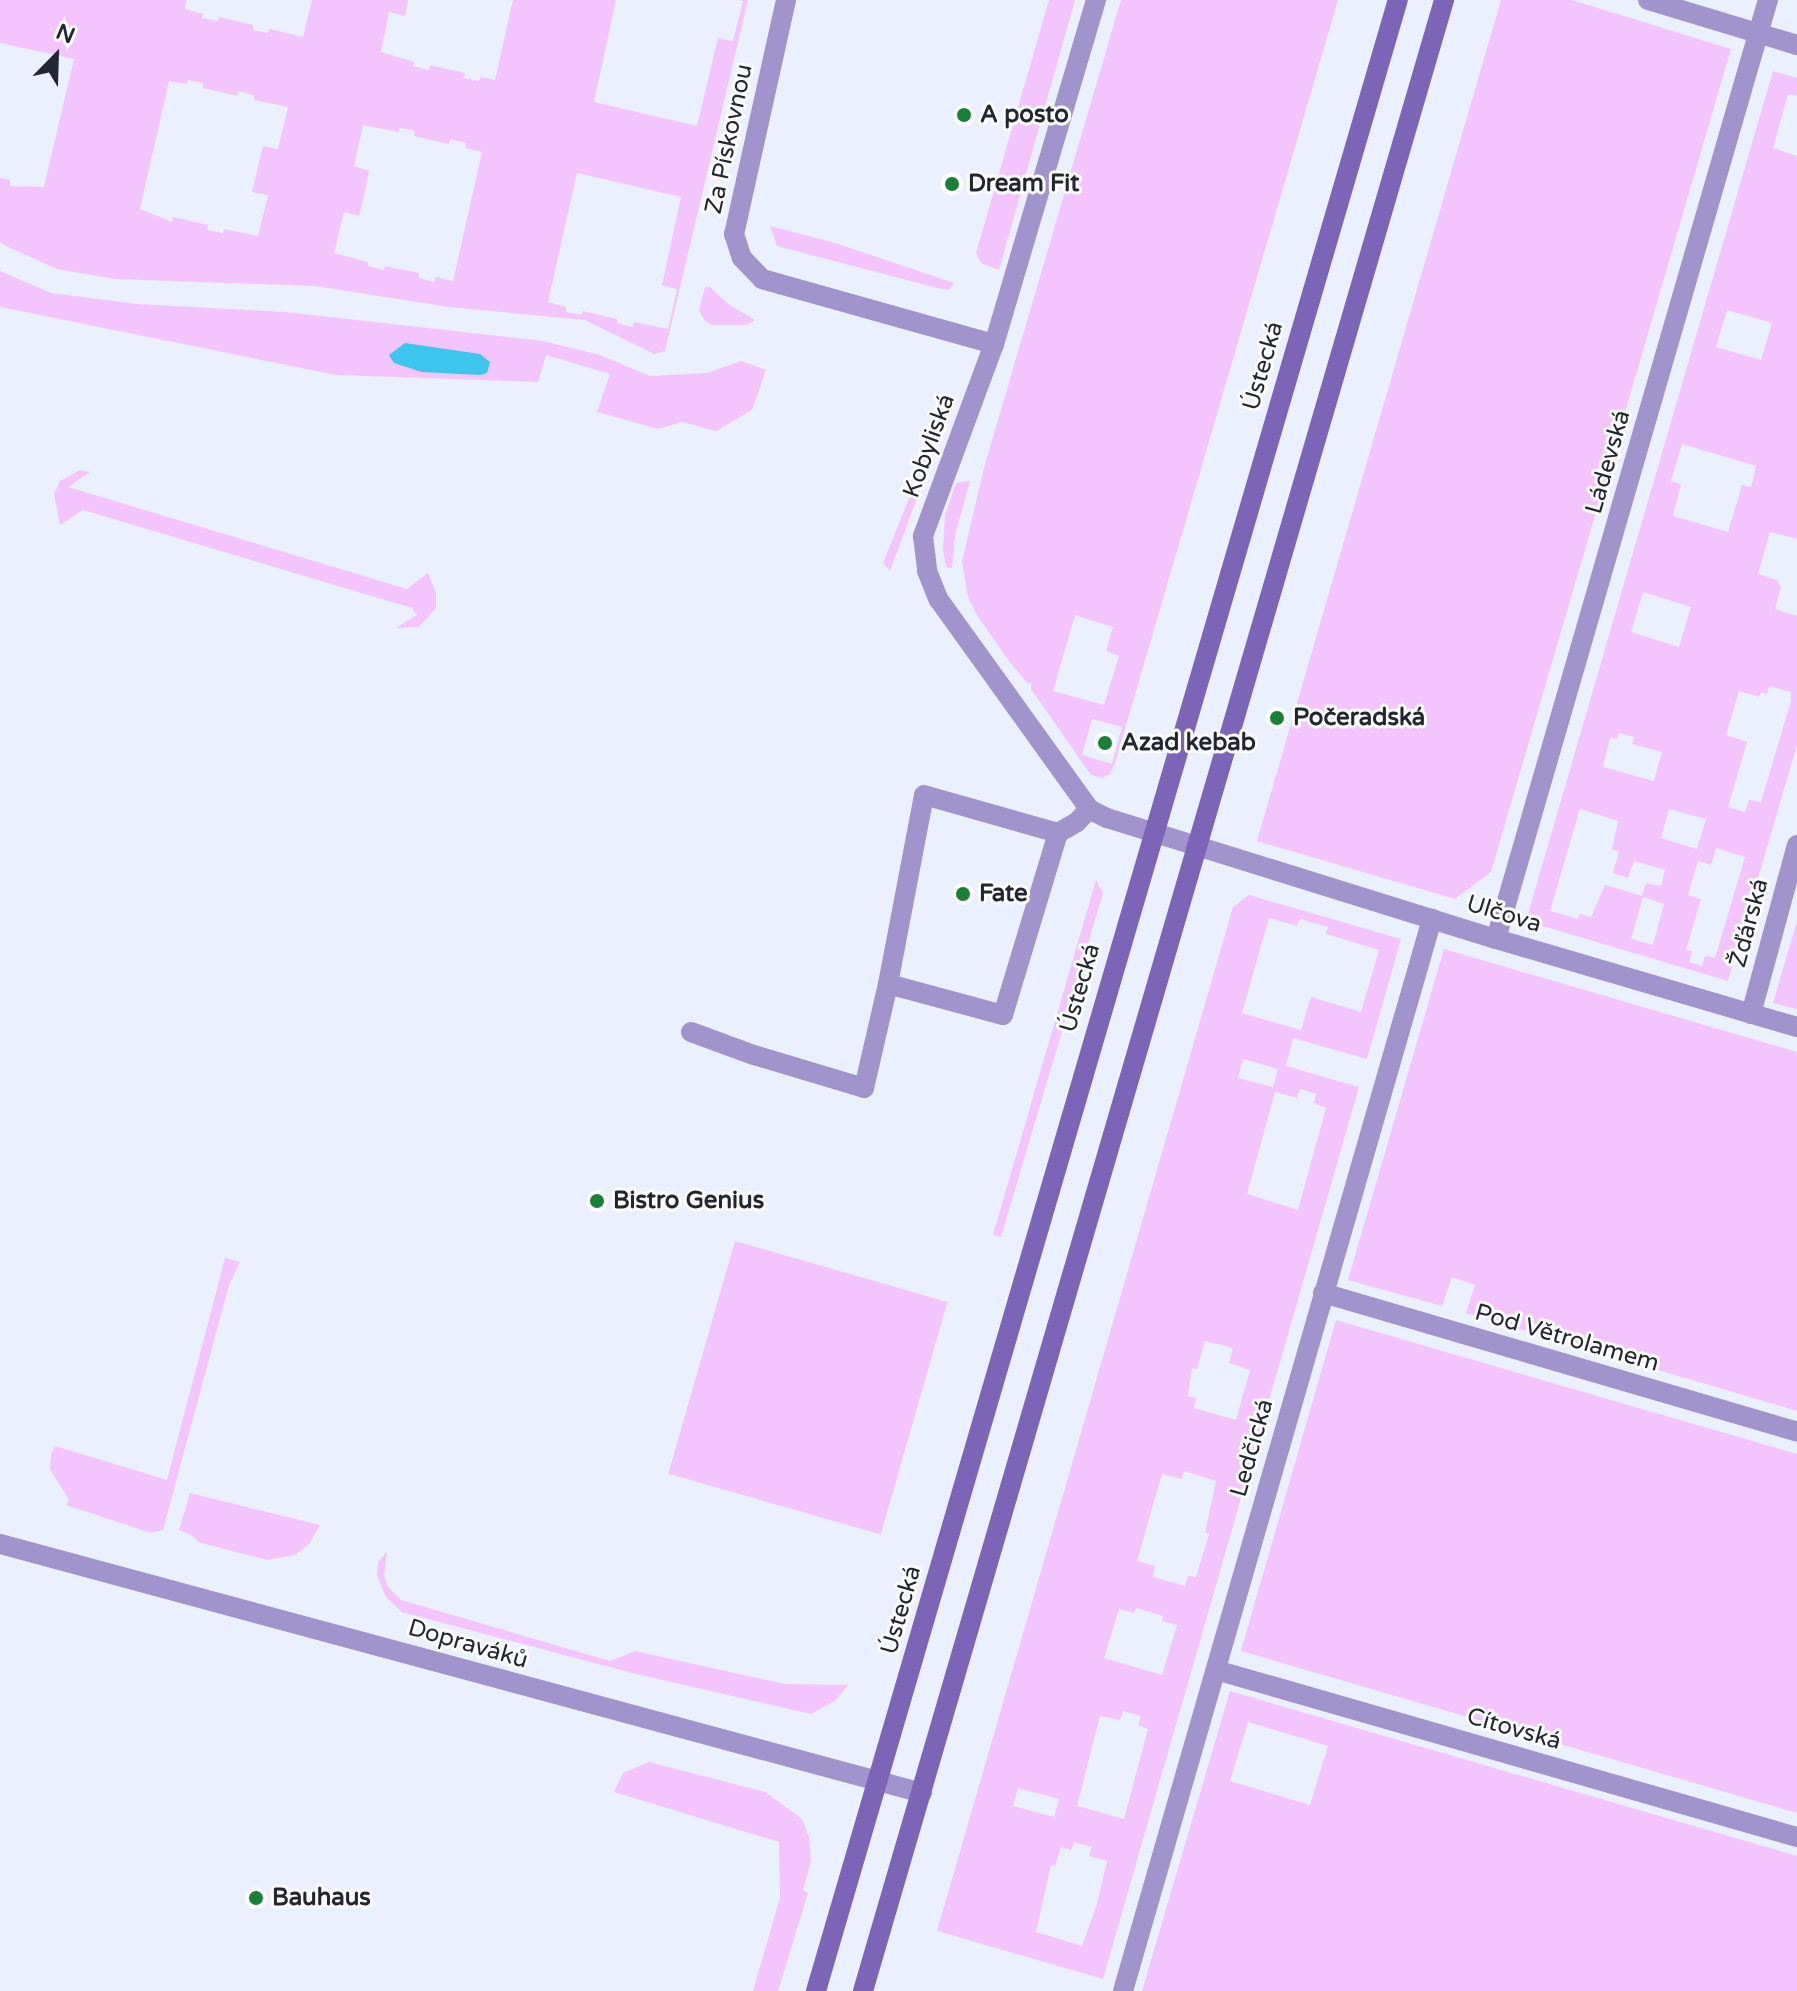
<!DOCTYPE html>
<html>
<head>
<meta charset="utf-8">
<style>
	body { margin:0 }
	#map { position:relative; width:1797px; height:1991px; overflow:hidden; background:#ebf0fe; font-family:"Varela Round",sans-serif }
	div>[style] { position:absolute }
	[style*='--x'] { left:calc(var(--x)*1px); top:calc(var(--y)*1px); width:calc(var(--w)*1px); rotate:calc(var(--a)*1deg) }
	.green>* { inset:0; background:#f3c4fe; transform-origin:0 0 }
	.water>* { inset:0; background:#3dc6ed }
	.street>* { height:20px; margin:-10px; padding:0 10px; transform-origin:10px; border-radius:10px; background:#a193cc }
	.secondary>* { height:20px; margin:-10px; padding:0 10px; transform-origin:10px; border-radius:10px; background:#7c64b7 }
	.dots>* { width:22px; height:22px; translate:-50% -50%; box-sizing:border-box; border:4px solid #fdfdfd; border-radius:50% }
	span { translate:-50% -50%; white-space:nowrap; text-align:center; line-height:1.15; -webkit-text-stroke:6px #fdfdfd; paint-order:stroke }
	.poi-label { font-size:24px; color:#222632; font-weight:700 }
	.left { translate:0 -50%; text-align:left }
	.street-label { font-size:24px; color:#222632 }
	.north { position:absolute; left:16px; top:16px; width:80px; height:80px; -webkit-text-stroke:6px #fdfdfd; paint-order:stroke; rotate:23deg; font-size:22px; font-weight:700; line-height:32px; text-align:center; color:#222632 }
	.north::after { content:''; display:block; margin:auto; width:28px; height:36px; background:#222632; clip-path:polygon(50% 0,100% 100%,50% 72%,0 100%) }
</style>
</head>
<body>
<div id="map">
	<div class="green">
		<div style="clip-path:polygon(evenodd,0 0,186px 0,185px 9px,203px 14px,202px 18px,218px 21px,219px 17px,253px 25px,253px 30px,268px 33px,270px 29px,303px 37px,312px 0,408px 0,405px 16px,389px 12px,381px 52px,414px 62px,413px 66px,428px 70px,430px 65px,465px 73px,464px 78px,479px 81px,481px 77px,495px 80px,513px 0,616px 0,594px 102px,697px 126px,718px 38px,733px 41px,743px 1px,739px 0,748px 0,665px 351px,654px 354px,585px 320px,449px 307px,315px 286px,115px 279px,57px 269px,6px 246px,0 242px,0 178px,10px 180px,10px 186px,44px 187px,74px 59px,0 43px,0 0,188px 80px,203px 83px,203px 88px,237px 96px,239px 91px,254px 95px,254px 100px,288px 107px,278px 149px,263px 146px,252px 192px,268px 195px,258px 236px,224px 229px,223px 233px,207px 230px,208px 225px,173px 217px,172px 222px,140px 209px,169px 81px,187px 84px,188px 80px,0 0,363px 125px,398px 132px,400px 128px,415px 131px,414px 136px,449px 144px,450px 139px,466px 143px,465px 148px,482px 152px,453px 281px,436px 277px,434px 282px,419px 278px,419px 273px,385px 266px,383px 270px,368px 266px,368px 262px,334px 253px,344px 212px,359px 216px,365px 192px,369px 171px,354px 166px,363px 125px,0 0,577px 173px,681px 197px,662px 285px,677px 289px,668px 329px,634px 322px,632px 327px,617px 323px,617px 319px,583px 311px,581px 315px,566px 312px,566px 307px,548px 302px,577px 173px)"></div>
		<div style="clip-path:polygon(1049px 0,1075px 0,999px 270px,981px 263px,976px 253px)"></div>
		<div style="clip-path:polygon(evenodd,1121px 0,1338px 0,1115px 763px,1110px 774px,1102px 778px,1091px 775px,1031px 689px,1031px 682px,1028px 684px,1006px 657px,977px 615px,968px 597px,962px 562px,984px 468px,1121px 0,1075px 615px,1113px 627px,1106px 651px,1119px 656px,1104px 705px,1053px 691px,1075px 615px,1121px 0,1092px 719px,1122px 727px,1112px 764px,1082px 755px,1092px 719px)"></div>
		<div style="clip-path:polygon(1501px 0,1572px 0,1731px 49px,1491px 872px,1455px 899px,1257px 841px)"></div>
		<div style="clip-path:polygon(evenodd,1773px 71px,1797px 78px,1797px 96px,1788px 94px,1773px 148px,1797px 156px,1797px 539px,1770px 532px,1758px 574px,1777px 580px,1781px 587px,1775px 609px,1797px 616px,1797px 745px,1728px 981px,1526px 921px,1773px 71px,1727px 310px,1772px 323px,1761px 360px,1716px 347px,1727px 310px,1773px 71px,1682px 444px,1756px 466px,1751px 487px,1742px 485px,1728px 532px,1673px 516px,1681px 484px,1671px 481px,1682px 444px,1773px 71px,1643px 592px,1691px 607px,1679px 647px,1631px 632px,1643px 592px,1773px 71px,1769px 686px,1791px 692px,1791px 701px,1761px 802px,1749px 800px,1745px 812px,1728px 807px,1747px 742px,1726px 735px,1739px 691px,1759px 697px,1761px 692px,1767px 694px,1769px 686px,1773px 71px,1619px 733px,1634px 737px,1632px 744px,1662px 752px,1654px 781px,1603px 767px,1610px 738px,1617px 739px,1619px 733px,1773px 71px,1580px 809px,1618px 821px,1612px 849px,1619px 852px,1613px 873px,1628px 878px,1634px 861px,1665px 870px,1661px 886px,1646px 883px,1642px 896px,1605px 885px,1591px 917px,1580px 914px,1578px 919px,1550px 911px,1580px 809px,1773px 71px,1669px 809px,1706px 819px,1697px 849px,1661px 838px,1669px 809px,1773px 71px,1716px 848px,1745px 857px,1715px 958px,1705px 956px,1702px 966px,1689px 962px,1692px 951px,1686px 950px,1701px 899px,1688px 895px,1698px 861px,1711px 865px,1716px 848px,1773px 71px,1643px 897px,1664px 904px,1653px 945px,1631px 939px,1643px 897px)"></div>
		<div style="clip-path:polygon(770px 226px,835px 243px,954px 283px,949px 290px,941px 289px,777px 246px)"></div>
		<div style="clip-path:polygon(0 271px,51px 293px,137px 304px,285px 312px,543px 341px,600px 355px,650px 376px,707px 373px,741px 361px,766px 370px,752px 410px,716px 431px,682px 422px,658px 429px,597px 412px,610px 374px,546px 355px,538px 382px,336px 375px,0 307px)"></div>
		<div style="clip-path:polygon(705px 287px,710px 287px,728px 304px,755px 320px,747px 325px,712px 325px,705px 321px,699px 310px)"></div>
		<div style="clip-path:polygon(929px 449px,935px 449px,890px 571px,883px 563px)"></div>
		<div style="clip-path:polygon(80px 470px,90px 472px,68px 487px,407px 589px,428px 573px,436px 593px,436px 608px,419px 627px,396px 628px,417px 615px,412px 608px,83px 510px,60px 525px,54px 494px,60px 481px)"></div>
		<div style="clip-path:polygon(970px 481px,955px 536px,952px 568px,946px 567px,943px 550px,945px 515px,956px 483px)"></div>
		<div style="clip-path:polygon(1096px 880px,1103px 893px,1001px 1237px,993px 1235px)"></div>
		<div style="clip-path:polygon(evenodd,1249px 895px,1401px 939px,1367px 1059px,1293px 1038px,1286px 1066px,1359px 1087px,1103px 1979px,937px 1931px,1233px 907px,1249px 895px,1269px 918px,1297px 926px,1300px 919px,1328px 927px,1326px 934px,1379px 950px,1361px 1012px,1311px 997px,1301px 1030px,1242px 1013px,1269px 918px,1249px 895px,1243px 1059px,1278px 1069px,1273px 1087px,1238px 1078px,1243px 1059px,1249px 895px,1300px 1089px,1316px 1094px,1314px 1103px,1326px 1108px,1298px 1210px,1247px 1194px,1275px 1092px,1297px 1098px,1300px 1089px,1249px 895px,1205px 1341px,1233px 1348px,1229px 1363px,1250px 1370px,1236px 1420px,1194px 1408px,1196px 1398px,1188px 1396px,1192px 1368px,1197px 1369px,1205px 1341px,1249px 895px,1184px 1471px,1216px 1481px,1205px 1532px,1209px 1534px,1196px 1577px,1188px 1576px,1185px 1586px,1153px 1577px,1155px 1566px,1137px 1561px,1162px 1474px,1182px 1479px,1184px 1471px,1249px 895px,1136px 1608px,1163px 1616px,1162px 1621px,1177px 1625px,1162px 1675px,1104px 1658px,1119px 1609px,1134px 1613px,1136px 1608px,1249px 895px,1123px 1711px,1141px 1716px,1138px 1725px,1148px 1729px,1124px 1819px,1077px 1806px,1100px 1716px,1120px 1720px,1123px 1711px,1249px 895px,1018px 1788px,1059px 1799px,1054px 1817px,1013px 1806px,1018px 1788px,1249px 895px,1074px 1842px,1092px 1847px,1089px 1856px,1107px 1861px,1097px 1904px,1082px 1946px,1036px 1932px,1051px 1865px,1055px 1866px,1061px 1847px,1071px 1850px,1074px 1842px)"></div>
		<div style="clip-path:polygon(1797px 921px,1797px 1009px,1773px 1003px)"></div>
		<div style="clip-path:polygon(1444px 949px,1797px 1052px,1797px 1411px,1466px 1313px,1475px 1285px,1452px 1277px,1442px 1306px,1348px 1280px)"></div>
		<div style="left:735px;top:1241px;width:221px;height:242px;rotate:16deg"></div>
		<div style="clip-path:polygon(225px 1258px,240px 1262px,229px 1285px,163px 1530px,151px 1533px,66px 1505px,69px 1500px,50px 1469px,51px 1454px,55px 1446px,167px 1480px)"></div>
		<div style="clip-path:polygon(1336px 1320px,1797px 1454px,1797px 1813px,1241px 1651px)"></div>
		<div style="clip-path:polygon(190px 1493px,320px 1525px,309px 1544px,295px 1555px,267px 1560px,198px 1542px,193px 1536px,179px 1530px)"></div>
		<div style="clip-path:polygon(387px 1552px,384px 1576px,388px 1587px,401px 1600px,610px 1661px,635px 1651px,785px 1684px,848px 1685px,835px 1701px,811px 1714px,632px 1673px,402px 1612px,386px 1597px,377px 1575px,378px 1562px)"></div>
		<div style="clip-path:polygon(evenodd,1230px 1691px,1797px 1856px,1797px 1991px,1142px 1991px,1230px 1691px,1248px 1722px,1328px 1746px,1310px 1805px,1230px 1781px,1248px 1722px)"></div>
		<div style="clip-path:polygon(649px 1762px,765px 1792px,802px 1819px,809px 1837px,811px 1861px,803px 1890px,808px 1893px,778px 1991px,753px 1991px,780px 1898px,779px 1842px,614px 1792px,623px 1773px)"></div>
	</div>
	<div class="water">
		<div style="clip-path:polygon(405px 343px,480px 354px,490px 362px,487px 373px,480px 375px,422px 372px,394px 363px,389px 355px)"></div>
	</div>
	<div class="street">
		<div style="--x:786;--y:0;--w:240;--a:102.5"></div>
		<div style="--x:734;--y:234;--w:25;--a:72"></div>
		<div style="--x:742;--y:258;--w:29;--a:46"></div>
		<div style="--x:762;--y:279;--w:241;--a:15.7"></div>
		<div style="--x:1096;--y:0;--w:359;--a:106.5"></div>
		<div style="--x:994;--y:344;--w:205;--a:110.3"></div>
		<div style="--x:923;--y:536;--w:35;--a:83"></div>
		<div style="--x:927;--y:571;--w:31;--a:68"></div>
		<div style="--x:939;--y:600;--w:257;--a:54.3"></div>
		<div style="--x:1089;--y:809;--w:20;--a:27"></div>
		<div style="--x:1107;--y:818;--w:407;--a:17.3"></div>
		<div style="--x:1496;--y:939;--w:314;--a:16.3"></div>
		<div style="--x:1648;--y:0;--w:156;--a:16.8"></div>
		<div style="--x:1496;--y:939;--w:978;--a:-73.85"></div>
		<div style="--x:888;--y:984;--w:192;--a:-79.2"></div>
		<div style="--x:924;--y:795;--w:139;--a:15.8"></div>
		<div style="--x:1751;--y:1014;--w:175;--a:-74.8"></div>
		<div style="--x:691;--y:1032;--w:67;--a:20.1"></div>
		<div style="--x:754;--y:1055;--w:115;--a:16.7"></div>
		<div style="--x:864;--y:1088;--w:107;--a:-77"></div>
		<div style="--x:888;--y:984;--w:119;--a:15.1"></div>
		<div style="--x:1003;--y:1015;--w:190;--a:-73.2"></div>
		<div style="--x:1058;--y:833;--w:22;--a:-30"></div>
		<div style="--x:1077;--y:822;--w:18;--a:-47"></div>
		<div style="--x:1323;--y:1293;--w:494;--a:16.3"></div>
		<div style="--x:0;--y:1544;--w:955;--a:15.11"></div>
		<div style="--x:1216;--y:1670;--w:605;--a:16.04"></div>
		<div style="--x:1123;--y:1991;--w:1116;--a:-73.92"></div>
	</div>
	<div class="secondary">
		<div style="--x:816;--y:1991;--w:2074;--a:-73.71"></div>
		<div style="--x:863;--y:1991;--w:2074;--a:-73.73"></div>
	</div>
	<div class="dots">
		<div style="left:964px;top:115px;background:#1a8035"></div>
		<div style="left:952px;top:184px;background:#1a8035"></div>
		<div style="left:1277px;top:718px;background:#1a8035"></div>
		<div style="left:1105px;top:743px;background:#1a8035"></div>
		<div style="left:963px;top:894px;background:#1a8035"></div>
		<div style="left:597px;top:1201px;background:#1a8035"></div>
		<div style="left:256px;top:1898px;background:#1a8035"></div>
	</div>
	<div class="poi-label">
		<span class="left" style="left:980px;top:115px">A posto</span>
		<span class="left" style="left:968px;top:184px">Dream Fit</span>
		<span class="left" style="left:1293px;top:718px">Počeradská</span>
		<span class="left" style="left:1121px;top:743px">Azad kebab</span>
		<span class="left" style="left:979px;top:894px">Fate</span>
		<span class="left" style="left:613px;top:1201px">Bistro Genius</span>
		<span class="left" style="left:272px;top:1898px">Bauhaus</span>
	</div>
	<div class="street-label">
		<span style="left:729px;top:139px;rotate:-78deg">Za Pískovnou</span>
		<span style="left:1263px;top:366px;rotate:-74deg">Ústecká</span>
		<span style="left:929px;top:446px;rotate:-70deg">Kobyliská</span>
		<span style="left:1608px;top:462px;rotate:-74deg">Ládevská</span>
		<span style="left:1504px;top:914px;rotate:17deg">Ulčova</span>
		<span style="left:1749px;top:923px;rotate:-75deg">Žďárská</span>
		<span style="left:1080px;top:988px;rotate:-74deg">Ústecká</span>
		<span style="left:1567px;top:1338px;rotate:16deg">Pod Větrolamem</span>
		<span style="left:1252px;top:1448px;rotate:-74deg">Ledčická</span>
		<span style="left:901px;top:1610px;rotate:-74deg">Ústecká</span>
		<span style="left:468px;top:1644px;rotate:16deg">Dopraváků</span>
		<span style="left:1514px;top:1729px;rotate:16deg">Cítovská</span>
	</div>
	<div class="north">N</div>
</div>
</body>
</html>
